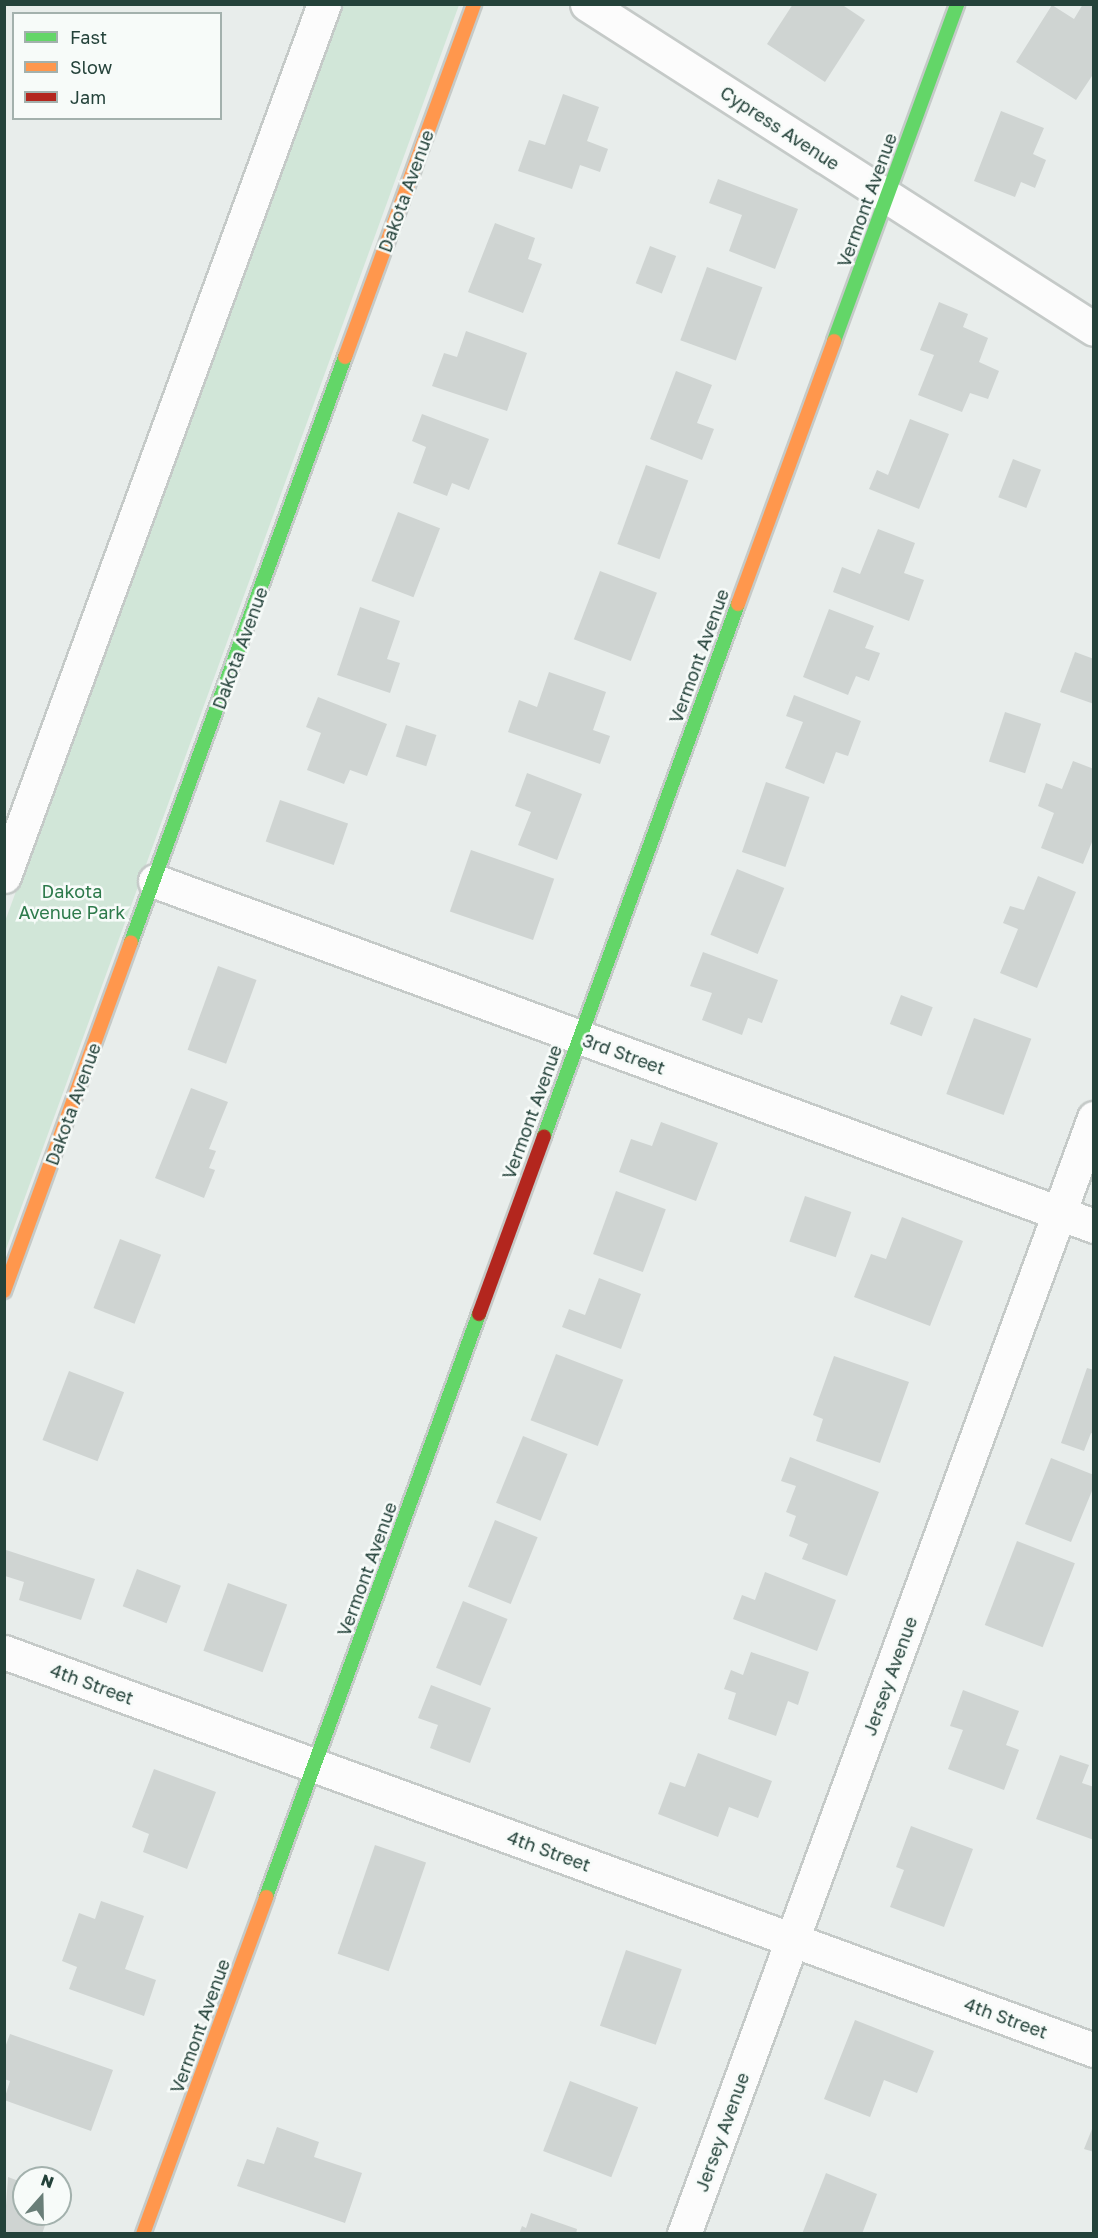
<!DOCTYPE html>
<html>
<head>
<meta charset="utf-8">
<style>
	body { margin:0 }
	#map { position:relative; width:1098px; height:2238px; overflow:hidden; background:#e8edeb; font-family:"Golos Text",sans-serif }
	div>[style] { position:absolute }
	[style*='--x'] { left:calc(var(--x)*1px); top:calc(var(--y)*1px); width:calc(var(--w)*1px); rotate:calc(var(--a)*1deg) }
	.green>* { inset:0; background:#d1e6d8 }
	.building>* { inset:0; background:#cfd4d2; transform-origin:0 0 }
	.roads { filter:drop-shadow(2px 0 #c5cac8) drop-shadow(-2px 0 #c5cac8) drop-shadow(0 2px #c5cac8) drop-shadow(0 -2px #c5cac8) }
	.street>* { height:33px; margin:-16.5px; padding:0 16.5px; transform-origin:16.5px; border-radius:16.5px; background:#fcfcfc }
	.fast>* { height:14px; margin:-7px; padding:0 7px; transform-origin:7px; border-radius:7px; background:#63d668 }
	.slow>* { height:14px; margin:-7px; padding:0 7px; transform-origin:7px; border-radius:7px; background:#ff974d }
	.jam>* { height:14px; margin:-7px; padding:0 7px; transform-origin:7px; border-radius:7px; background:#b3261e }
	span { translate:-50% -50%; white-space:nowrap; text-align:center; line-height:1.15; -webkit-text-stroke:5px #f7fbf9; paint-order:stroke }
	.street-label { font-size:18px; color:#24423a }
	.park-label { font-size:18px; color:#2d7a4b }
	.frame { position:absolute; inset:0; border:6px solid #24423a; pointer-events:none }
	.legend { position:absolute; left:12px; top:12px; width:210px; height:108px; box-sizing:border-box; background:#f7fbf9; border:2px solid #a3b1ad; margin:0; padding:8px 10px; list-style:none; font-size:18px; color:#24423a }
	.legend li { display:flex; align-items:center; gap:12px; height:30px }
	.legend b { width:30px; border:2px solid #a3b1ad }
	.north { position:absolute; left:12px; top:2166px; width:60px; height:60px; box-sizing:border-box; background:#f7fbf9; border:2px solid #a3b1ad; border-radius:50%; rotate:20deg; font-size:16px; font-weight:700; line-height:24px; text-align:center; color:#24423a }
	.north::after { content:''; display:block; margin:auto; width:21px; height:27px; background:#697e78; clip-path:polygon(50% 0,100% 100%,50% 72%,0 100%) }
</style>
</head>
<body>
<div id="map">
	<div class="green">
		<div style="clip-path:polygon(341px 5px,459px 5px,5px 1252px,4px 924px)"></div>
	</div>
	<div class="building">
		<div style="clip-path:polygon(793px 4px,841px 4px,865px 20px,825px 82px,767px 44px)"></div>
		<div style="clip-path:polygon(1083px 4px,1094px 4px,1094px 73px,1076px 100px,1016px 62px,1052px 5px,1074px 19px)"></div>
		<div style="clip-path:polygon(563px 94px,599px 107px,587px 141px,608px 149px,600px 172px,580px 165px,572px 189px,518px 171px,529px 140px,545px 145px)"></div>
		<div style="clip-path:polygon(1001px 111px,1044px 128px,1033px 154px,1046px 160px,1035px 188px,1021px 182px,1015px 197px,974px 181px)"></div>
		<div style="clip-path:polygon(718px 179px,798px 209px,775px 269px,729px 251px,742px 215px,709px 203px)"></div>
		<div style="clip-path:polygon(495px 223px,535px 238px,528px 259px,542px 264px,523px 313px,468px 292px)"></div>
		<div style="left:650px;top:246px;width:28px;height:40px;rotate:21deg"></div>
		<div style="left:707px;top:267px;width:59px;height:78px;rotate:20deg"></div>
		<div style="clip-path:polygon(939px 302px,968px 314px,963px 327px,988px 338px,979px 362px,999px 371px,988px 399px,970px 393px,962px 412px,918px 395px,934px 355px,920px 350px)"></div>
		<div style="clip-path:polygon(466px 331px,527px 353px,507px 411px,432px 386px,444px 353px,457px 357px)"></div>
		<div style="clip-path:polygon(676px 371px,712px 385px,697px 423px,714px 429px,702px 460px,650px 439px)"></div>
		<div style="clip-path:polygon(422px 414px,489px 439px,469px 490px,452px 483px,447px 496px,413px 483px,426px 447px,412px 441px)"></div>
		<div style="clip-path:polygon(910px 419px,949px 434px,919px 509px,869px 489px,877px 470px,888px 475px)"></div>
		<div style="left:1013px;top:459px;width:30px;height:41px;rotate:21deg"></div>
		<div style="left:646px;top:465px;width:45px;height:84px;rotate:20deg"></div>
		<div style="left:398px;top:512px;width:45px;height:74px;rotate:21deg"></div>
		<div style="clip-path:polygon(878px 529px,915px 543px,904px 573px,924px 580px,909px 621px,833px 592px,842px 567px,860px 574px)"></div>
		<div style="left:600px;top:571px;width:61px;height:73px;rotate:21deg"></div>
		<div style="clip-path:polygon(360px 607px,400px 621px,387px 659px,400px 663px,390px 693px,337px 675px)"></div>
		<div style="clip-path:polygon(829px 609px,874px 626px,865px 648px,880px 653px,869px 681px,856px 676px,848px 695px,803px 677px)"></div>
		<div style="clip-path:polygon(1075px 652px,1094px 659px,1094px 704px,1060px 692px)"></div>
		<div style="clip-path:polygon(549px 672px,606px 692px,593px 730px,610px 736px,600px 764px,508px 732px,519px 700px,537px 707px)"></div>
		<div style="clip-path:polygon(794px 695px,861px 721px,848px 756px,836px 752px,824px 784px,785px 768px,803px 722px,786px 716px)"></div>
		<div style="clip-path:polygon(318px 697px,387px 724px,367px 776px,350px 770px,344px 784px,307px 770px,321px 733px,306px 727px)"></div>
		<div style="left:1005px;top:712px;width:38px;height:52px;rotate:18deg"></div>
		<div style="left:406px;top:725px;width:32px;height:33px;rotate:18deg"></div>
		<div style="clip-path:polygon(1073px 761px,1094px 769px,1094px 837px,1083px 864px,1041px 848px,1054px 813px,1038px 806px,1046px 783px,1062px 789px)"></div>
		<div style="clip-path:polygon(527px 773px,582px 794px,557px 860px,518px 845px,531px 812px,515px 806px)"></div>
		<div style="left:766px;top:782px;width:46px;height:74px;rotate:19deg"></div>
		<div style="left:280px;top:800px;width:72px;height:44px;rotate:19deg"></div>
		<div style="left:471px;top:850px;width:88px;height:65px;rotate:19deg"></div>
		<div style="left:737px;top:869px;width:51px;height:71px;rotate:22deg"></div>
		<div style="clip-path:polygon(1038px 876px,1076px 892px,1037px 988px,1000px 973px,1018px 929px,1003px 923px,1010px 906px,1024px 910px)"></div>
		<div style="clip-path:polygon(703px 952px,778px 980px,762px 1023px,748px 1018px,742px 1035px,702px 1020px,712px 993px,690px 986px)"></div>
		<div style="left:218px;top:966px;width:41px;height:89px;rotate:20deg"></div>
		<div style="left:901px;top:995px;width:34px;height:31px;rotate:21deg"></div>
		<div style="left:974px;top:1018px;width:61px;height:81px;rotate:20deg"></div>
		<div style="clip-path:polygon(191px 1088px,228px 1102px,209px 1149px,216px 1151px,209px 1168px,215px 1170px,204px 1198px,155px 1178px)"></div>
		<div style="clip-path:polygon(661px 1122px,718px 1143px,696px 1201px,619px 1172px,631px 1139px,652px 1146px)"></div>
		<div style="left:616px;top:1191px;width:53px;height:67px;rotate:20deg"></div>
		<div style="left:805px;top:1196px;width:49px;height:48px;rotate:19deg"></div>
		<div style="clip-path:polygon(902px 1217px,963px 1241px,930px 1326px,854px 1297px,871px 1254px,886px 1259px)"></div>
		<div style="left:120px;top:1239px;width:44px;height:74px;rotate:21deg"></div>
		<div style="clip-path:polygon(599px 1278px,641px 1294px,621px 1349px,562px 1327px,569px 1309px,585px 1315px)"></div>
		<div style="left:556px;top:1354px;width:72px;height:71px;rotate:21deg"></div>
		<div style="clip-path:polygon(834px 1356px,909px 1382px,880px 1463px,816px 1441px,823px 1419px,813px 1415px)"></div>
		<div style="clip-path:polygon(1087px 1368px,1094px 1370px,1094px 1434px,1091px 1433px,1084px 1451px,1061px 1443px)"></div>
		<div style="left:69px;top:1371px;width:59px;height:74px;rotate:21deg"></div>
		<div style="left:523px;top:1436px;width:48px;height:72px;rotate:22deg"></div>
		<div style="clip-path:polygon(790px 1457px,879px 1492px,847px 1576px,802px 1559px,808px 1544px,789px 1536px,796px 1516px,786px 1512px,796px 1486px,781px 1481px)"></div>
		<div style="clip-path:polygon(1051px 1458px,1094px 1475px,1094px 1486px,1071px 1542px,1025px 1524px)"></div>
		<div style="left:495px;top:1520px;width:46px;height:72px;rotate:22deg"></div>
		<div style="left:1017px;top:1541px;width:62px;height:90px;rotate:21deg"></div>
		<div style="clip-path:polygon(6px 1550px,95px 1579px,81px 1620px,19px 1600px,24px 1582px,5px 1576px)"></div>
		<div style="left:137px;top:1569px;width:47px;height:40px;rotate:21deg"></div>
		<div style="clip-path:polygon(765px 1572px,836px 1600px,817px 1651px,733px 1619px,742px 1595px,755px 1600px)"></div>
		<div style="left:228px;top:1583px;width:63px;height:72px;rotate:20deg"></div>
		<div style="left:463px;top:1601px;width:48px;height:72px;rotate:22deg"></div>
		<div style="clip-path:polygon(751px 1652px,809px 1672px,798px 1705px,788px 1701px,776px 1736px,728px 1719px,736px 1693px,724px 1689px,731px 1670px,743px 1675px)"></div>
		<div style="clip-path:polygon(431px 1685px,491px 1708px,470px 1763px,430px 1748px,438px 1725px,418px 1718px)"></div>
		<div style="clip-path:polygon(963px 1690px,1019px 1711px,1006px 1745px,1019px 1750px,1004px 1790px,948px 1769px,963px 1730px,950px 1726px)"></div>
		<div style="clip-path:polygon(698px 1753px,772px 1781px,758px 1818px,729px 1807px,718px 1837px,658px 1814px,670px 1782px,685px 1787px)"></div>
		<div style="clip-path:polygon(1060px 1755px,1089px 1765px,1082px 1783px,1094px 1787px,1094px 1840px,1036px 1819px)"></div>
		<div style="clip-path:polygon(154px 1769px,216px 1792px,187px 1869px,143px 1852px,149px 1834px,132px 1827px)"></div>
		<div style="clip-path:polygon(911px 1826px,973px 1849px,944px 1927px,890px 1907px,904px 1870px,896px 1867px)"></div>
		<div style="left:375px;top:1845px;width:54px;height:115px;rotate:19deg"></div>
		<div style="clip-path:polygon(101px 1901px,144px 1916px,125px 1969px,156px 1980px,144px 2016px,69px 1989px,77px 1967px,62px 1961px,79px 1913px,95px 1919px)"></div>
		<div style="left:626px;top:1950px;width:59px;height:80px;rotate:19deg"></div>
		<div style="clip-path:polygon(855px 2020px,934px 2051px,917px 2093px,884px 2080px,870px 2117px,824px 2099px)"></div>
		<div style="clip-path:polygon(10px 2034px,113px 2070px,91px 2131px,4px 2100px,10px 2081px,4px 2079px,4px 2050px)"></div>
		<div style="left:570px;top:2081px;width:73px;height:75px;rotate:21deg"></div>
		<div style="clip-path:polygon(1094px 2124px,1094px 2152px,1084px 2149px)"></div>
		<div style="clip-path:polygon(277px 2127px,319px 2142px,314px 2157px,362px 2173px,345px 2223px,237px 2186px,247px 2159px,264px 2164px)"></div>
		<div style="clip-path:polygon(826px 2173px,877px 2194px,862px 2234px,802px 2234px)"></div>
		<div style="clip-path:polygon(8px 2177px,24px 2183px,24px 2214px,49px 2214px,42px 2234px,4px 2234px)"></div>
		<div style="clip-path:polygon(531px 2213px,577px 2229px,576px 2234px,519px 2234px,522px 2226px,526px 2228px)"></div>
	</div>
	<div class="roads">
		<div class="street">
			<div style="--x:587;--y:4;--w:602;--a:32.66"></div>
			<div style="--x:4;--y:876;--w:929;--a:-69.85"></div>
			<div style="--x:155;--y:881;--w:1000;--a:20.17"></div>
			<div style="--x:4;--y:1652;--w:1160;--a:20.06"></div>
			<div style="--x:684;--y:2234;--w:1189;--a:-69.83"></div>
		</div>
		<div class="fast">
			<div style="--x:834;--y:341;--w:359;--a:-69.9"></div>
			<div style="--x:131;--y:942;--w:623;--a:-69.91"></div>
			<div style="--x:544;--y:1136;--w:566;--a:-69.97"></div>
			<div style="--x:266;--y:1897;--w:621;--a:-69.93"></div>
		</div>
		<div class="slow">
			<div style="--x:345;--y:357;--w:376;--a:-69.9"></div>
			<div style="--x:738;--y:604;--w:280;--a:-69.9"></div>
			<div style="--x:4;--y:1291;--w:371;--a:-70"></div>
			<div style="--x:143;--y:2234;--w:359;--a:-69.9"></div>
		</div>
		<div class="jam">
			<div style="--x:479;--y:1314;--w:189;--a:-69.9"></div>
		</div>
	</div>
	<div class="street-label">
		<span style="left:780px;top:128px;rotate:33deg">Cypress Avenue</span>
		<span style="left:406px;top:191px;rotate:-70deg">Dakota Avenue</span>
		<span style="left:867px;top:200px;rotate:-70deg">Vermont Avenue</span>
		<span style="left:240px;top:648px;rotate:-70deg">Dakota Avenue</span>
		<span style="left:699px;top:656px;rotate:-70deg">Vermont Avenue</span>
		<span style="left:624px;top:1054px;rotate:20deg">3rd Street</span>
		<span style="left:73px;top:1104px;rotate:-70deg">Dakota Avenue</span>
		<span style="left:532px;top:1112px;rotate:-70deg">Vermont Avenue</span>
		<span style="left:367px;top:1569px;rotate:-70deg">Vermont Avenue</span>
		<span style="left:890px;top:1676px;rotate:-70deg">Jersey Avenue</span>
		<span style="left:92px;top:1684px;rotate:20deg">4th Street</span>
		<span style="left:549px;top:1851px;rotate:20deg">4th Street</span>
		<span style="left:1006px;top:2018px;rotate:20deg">4th Street</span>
		<span style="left:200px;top:2026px;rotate:-70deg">Vermont Avenue</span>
		<span style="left:722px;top:2132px;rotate:-70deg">Jersey Avenue</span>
	</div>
	<div class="park-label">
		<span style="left:72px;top:902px">Dakota<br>Avenue Park</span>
	</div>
	<div class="frame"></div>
	<ul class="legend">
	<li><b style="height:8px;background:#63d668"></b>Fast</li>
	<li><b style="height:8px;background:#ff974d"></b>Slow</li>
	<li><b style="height:8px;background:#b3261e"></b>Jam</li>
	</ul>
	<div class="north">N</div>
</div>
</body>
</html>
